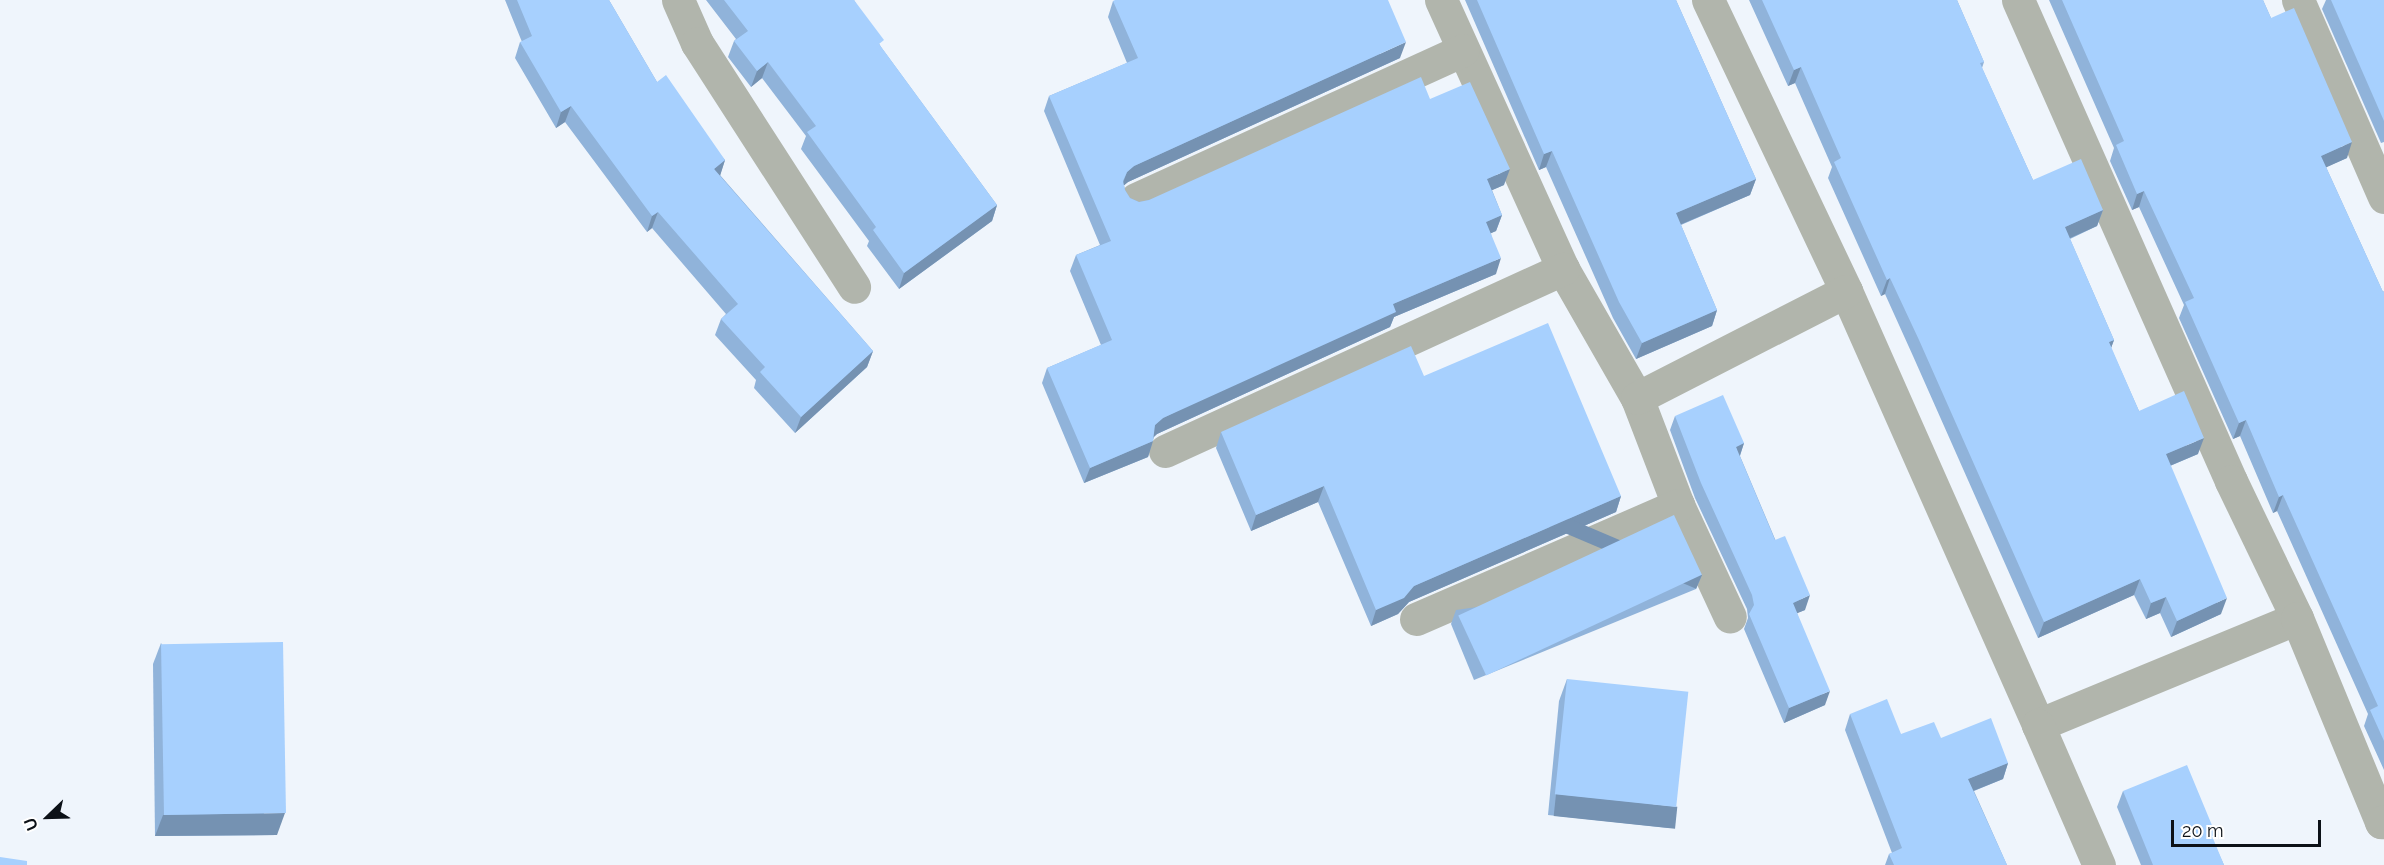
<!DOCTYPE html>
<html>
<head>
<meta charset="utf-8">
<style>
	body { margin:0 }
	#map { position:relative; width:2384px; height:865px; overflow:hidden; background:#eff5fc; font-family:Raleway,sans-serif }
	div>[style] { position:absolute }
	[style*='--x'] { left:calc(var(--x)*1px); top:calc(var(--y)*1px); width:calc(var(--w)*1px); rotate:calc(var(--a)*1deg) }
	.minor>* { height:33px; margin:-16.5px; padding:0 16.5px; transform-origin:16.5px; border-radius:16.5px; background:#b1b5ac }
	.wall>* { inset:0; background:#90b3da }
	.shaded-wall>* { inset:0; background:#7592b2; transform-origin:0 0 }
	.building>* { inset:0; background:#a7d0fe; transform-origin:0 0 }
	span { translate:-50% -50%; white-space:nowrap; text-align:center; line-height:1.15; -webkit-text-stroke:4.5px #fff; paint-order:stroke }
	.north { position:absolute; left:18px; top:787px; width:60px; height:60px; -webkit-text-stroke:4px #fff; paint-order:stroke; rotate:247deg; font-size:16px; font-weight:700; line-height:24px; text-align:center; color:#0c1117 }
	.north::after { content:''; display:block; margin:auto; width:21px; height:27px; background:#0c1117; clip-path:polygon(50% 0,100% 100%,50% 72%,0 100%) }
	.scale { position:absolute; left:2171px; top:820px; width:150px; height:27px; box-sizing:border-box; border:3px solid #0c1117; border-top:0; padding-left:8px; font-size:18px; line-height:21px; white-space:nowrap; color:#0c1117; -webkit-text-stroke:4px #fff; paint-order:stroke }
</style>
</head>
<body>
<div id="map">
	<div class="minor">
		<div style="--x:678;--y:0;--w:47;--a:66.2"></div>
		<div style="--x:697;--y:43;--w:290;--a:57.2"></div>
		<div style="--x:1441;--y:0;--w:295;--a:65.6"></div>
		<div style="--x:1563;--y:269;--w:149;--a:60.2"></div>
		<div style="--x:1637;--y:398;--w:115;--a:69"></div>
		<div style="--x:1678;--y:505;--w:123;--a:65.1"></div>
		<div style="--x:1708;--y:0;--w:322;--a:64.6"></div>
		<div style="--x:1846;--y:291;--w:475;--a:66.1"></div>
		<div style="--x:2038;--y:725;--w:280;--a:-22.4"></div>
		<div style="--x:2018;--y:0;--w:526;--a:66.11"></div>
		<div style="--x:2231;--y:481;--w:152;--a:64.3"></div>
		<div style="--x:2297;--y:618;--w:221;--a:67.6"></div>
		<div style="--x:2381;--y:822;--w:3;--a:-18"></div>
		<div style="--x:2298;--y:0;--w:215;--a:66.4"></div>
		<div style="--x:1136;--y:199;--w:359;--a:-24.5"></div>
		<div style="--x:1637;--y:398;--w:235;--a:-27.1"></div>
		<div style="--x:1165;--y:451;--w:438;--a:-24.6"></div>
		<div style="--x:1416;--y:619;--w:286;--a:-23.5"></div>
		<div style="--x:2038;--y:725;--w:153;--a:66.5"></div>
	</div>
	<div class="wall">
		<div style="clip-path:polygon(505px 0,609px 0,657px 82px,725px 160px,720px 175px,873px 351px,867px 367px,795px 433px,754px 388px,756px 380px,715px 335px,721px 319px,726px 314px,652px 228px,647px 232px,565px 122px,556px 128px,515px 58px,520px 42px,522px 42px)"></div>
		<div style="clip-path:polygon(706px 0,854px 0,881px 47px,997px 205px,992px 221px,899px 289px,867px 246px,869px 241px,801px 149px,806px 136px,762px 78px,751px 87px,728px 57px,734px 41px,736px 39px)"></div>
		<div style="clip-path:polygon(1465px 0,1676px 0,1756px 179px,1750px 195px,1681px 225px,1717px 310px,1712px 326px,1636px 359px,1613px 318px,1546px 167px,1539px 170px)"></div>
		<div style="clip-path:polygon(1749px 0,1957px 0,1984px 62px,1982px 68px,2033px 180px,2103px 210px,2097px 226px,2070px 239px,2114px 340px,2111px 348px,2139px 411px,2198px 454px,2170px 466px,2221px 614px,2171px 637px,2160px 613px,2146px 619px,2134px 595px,2038px 638px,1913px 356px,1885px 294px,1881px 296px,1828px 178px,1832px 167px,1795px 83px,1788px 86px)"></div>
		<div style="clip-path:polygon(2049px 0,2263px 0,2271px 18px,2347px 158px,2326px 167px,2383px 292px,2384px 291px,2384px 770px,2364px 726px,2368px 714px,2277px 511px,2273px 513px,2240px 436px,2233px 439px,2179px 318px,2184px 305px,2139px 207px,2132px 210px,2110px 161px,2114px 148px)"></div>
		<div style="clip-path:polygon(2326px 0,2384px 0,2384px 142px,2381px 143px,2322px 9px)"></div>
		<div style="clip-path:polygon(1113px 1px,1400px 58px,1128px 182px,1124px 185px,1125px 190px,1130px 198px,1139px 202px,1149px 200px,1430px 99px,1504px 185px,1492px 190px,1502px 215px,1496px 231px,1491px 233px,1496px 274px,1394px 317px,1390px 327px,1157px 434px,1154px 437px,1148px 457px,1084px 483px,1042px 383px,1047px 368px,1101px 345px,1070px 271px,1076px 255px,1100px 245px,1044px 111px,1049px 96px,1127px 63px,1108px 17px)"></div>
		<div style="clip-path:polygon(1424px 376px,1621px 496px,1616px 512px,1409px 602px,1398px 614px,1371px 626px,1318px 502px,1251px 531px,1216px 448px,1221px 432px)"></div>
		<div style="clip-path:polygon(1675px 416px,1744px 443px,1740px 456px,1805px 610px,1797px 613px,1825px 705px,1784px 723px,1744px 629px,1748px 618px,1747px 609px,1695px 498px,1670px 430px)"></div>
		<div style="clip-path:polygon(1702px 575px,1696px 589px,1474px 680px,1451px 624px,1456px 610px)"></div>
		<div style="clip-path:polygon(161px 643px,277px 835px,155px 836px,153px 664px)"></div>
		<div style="clip-path:polygon(1567px 679px,1669px 828px,1548px 815px,1559px 701px)"></div>
		<div style="clip-path:polygon(1850px 714px,1901px 734px,1941px 738px,2008px 763px,2003px 779px,1974px 791px,2007px 865px,1885px 865px,1889px 854px,1892px 853px,1845px 730px)"></div>
		<div style="clip-path:polygon(2123px 791px,2213px 841px,2224px 865px,2141px 865px,2117px 807px)"></div>
	</div>
	<div class="shaded-wall">
		<div style="clip-path:polygon(1406px 42px,1400px 58px,1128px 182px,1121px 188px,1127px 172px,1134px 166px)"></div>
		<div style="clip-path:polygon(768px 62px,762px 78px,751px 87px,757px 71px)"></div>
		<div style="clip-path:polygon(1801px 67px,1795px 83px,1788px 86px,1794px 70px)"></div>
		<div style="clip-path:polygon(571px 106px,565px 122px,556px 128px,561px 112px)"></div>
		<div style="clip-path:polygon(2352px 142px,2347px 158px,2316px 172px,2321px 156px)"></div>
		<div style="clip-path:polygon(1552px 151px,1546px 167px,1539px 170px,1544px 154px)"></div>
		<div style="clip-path:polygon(725px 160px,720px 176px,714px 169px)"></div>
		<div style="clip-path:polygon(1510px 169px,1504px 185px,1481px 195px,1487px 179px)"></div>
		<div style="clip-path:polygon(1756px 179px,1750px 195px,1670px 229px,1676px 213px)"></div>
		<div style="clip-path:polygon(2144px 191px,2139px 207px,2132px 210px,2137px 194px)"></div>
		<div style="clip-path:polygon(997px 205px,992px 221px,899px 289px,904px 273px)"></div>
		<div style="clip-path:polygon(2103px 210px,2097px 226px,2059px 243px,2065px 227px)"></div>
		<div style="clip-path:polygon(658px 212px,652px 228px,647px 232px,652px 216px)"></div>
		<div style="clip-path:polygon(1502px 215px,1496px 231px,1480px 238px,1486px 222px)"></div>
		<div style="clip-path:polygon(1501px 258px,1496px 274px,1394px 317px,1390px 327px,1157px 434px,1149px 441px,1155px 425px,1163px 418px,1393px 304px)"></div>
		<div style="clip-path:polygon(1890px 278px,1885px 294px,1881px 296px,1887px 280px)"></div>
		<div style="clip-path:polygon(1717px 310px,1712px 326px,1636px 359px,1642px 343px)"></div>
		<div style="clip-path:polygon(2114px 340px,2108px 356px,2109px 342px)"></div>
		<div style="clip-path:polygon(873px 351px,867px 367px,795px 433px,801px 417px)"></div>
		<div style="clip-path:polygon(2246px 420px,2240px 436px,2233px 439px,2239px 423px)"></div>
		<div style="clip-path:polygon(2204px 438px,2198px 454px,2160px 470px,2166px 454px)"></div>
		<div style="clip-path:polygon(1153px 441px,1148px 457px,1084px 483px,1090px 468px)"></div>
		<div style="clip-path:polygon(1744px 443px,1739px 458px,1736px 447px)"></div>
		<div style="clip-path:polygon(1324px 486px,1318px 502px,1251px 531px,1256px 515px)"></div>
		<div style="clip-path:polygon(2283px 495px,2277px 511px,2273px 513px,2279px 497px)"></div>
		<div style="clip-path:polygon(1621px 496px,1616px 512px,1409px 602px,1398px 614px,1371px 626px,1376px 610px,1414px 586px)"></div>
		<div style="left:1702px;top:575px;width:15px;height:241px;rotate:113deg"></div>
		<div style="clip-path:polygon(2140px 579px,2134px 595px,2038px 638px,2044px 622px)"></div>
		<div style="clip-path:polygon(1810px 595px,1805px 610px,1788px 617px,1793px 603px)"></div>
		<div style="clip-path:polygon(2166px 597px,2160px 613px,2146px 619px,2151px 603px)"></div>
		<div style="clip-path:polygon(2227px 598px,2221px 614px,2171px 637px,2177px 621px)"></div>
		<div style="clip-path:polygon(1830px 691px,1825px 705px,1784px 723px,1789px 708px)"></div>
		<div style="clip-path:polygon(2008px 763px,2003px 779px,1963px 795px,1968px 779px)"></div>
		<div style="left:1556px;top:794px;width:122px;height:22px;rotate:6deg"></div>
		<div style="clip-path:polygon(285px 813px,277px 835px,155px 836px,163px 815px)"></div>
	</div>
	<div class="building">
		<div style="clip-path:polygon(517px 0,609px 0,657px 82px,666px 75px,725px 160px,714px 169px,873px 351px,801px 417px,760px 372px,765px 367px,721px 319px,738px 304px,658px 212px,652px 216px,571px 106px,561px 112px,520px 42px,532px 36px)"></div>
		<div style="clip-path:polygon(724px 0,854px 0,884px 40px,879px 44px,997px 205px,904px 273px,873px 230px,876px 227px,807px 132px,816px 126px,768px 62px,757px 71px,734px 41px,748px 31px)"></div>
		<div style="clip-path:polygon(1115px 0,1388px 0,1406px 42px,1134px 166px,1127px 172px,1123px 181px,1125px 190px,1130px 198px,1139px 202px,1149px 200px,1421px 77px,1430px 99px,1470px 82px,1510px 169px,1487px 179px,1502px 215px,1486px 222px,1501px 258px,1393px 304px,1396px 312px,1163px 418px,1155px 425px,1153px 441px,1090px 468px,1047px 368px,1112px 340px,1076px 255px,1111px 241px,1049px 96px,1138px 58px,1113px 1px)"></div>
		<div style="clip-path:polygon(1477px 0,1676px 0,1756px 179px,1676px 213px,1717px 310px,1642px 343px,1619px 302px,1552px 151px,1544px 154px)"></div>
		<div style="clip-path:polygon(1762px 0,1957px 0,1984px 62px,1980px 63px,2033px 180px,2081px 159px,2103px 210px,2065px 227px,2114px 340px,2109px 342px,2139px 411px,2184px 391px,2204px 438px,2166px 454px,2227px 598px,2177px 621px,2166px 597px,2151px 603px,2140px 579px,2044px 622px,1919px 340px,1890px 278px,1887px 280px,1834px 162px,1841px 158px,1801px 67px,1794px 70px)"></div>
		<div style="clip-path:polygon(2062px 0,2263px 0,2271px 18px,2294px 8px,2352px 142px,2321px 156px,2383px 292px,2384px 291px,2384px 741px,2370px 710px,2378px 706px,2283px 495px,2279px 497px,2246px 420px,2239px 423px,2185px 302px,2194px 298px,2144px 191px,2137px 194px,2116px 145px,2124px 141px)"></div>
		<div style="clip-path:polygon(2331px 0,2384px 0,2384px 121px)"></div>
		<div style="clip-path:polygon(1548px 323px,1621px 496px,1414px 586px,1404px 598px,1376px 610px,1324px 486px,1256px 515px,1221px 432px,1411px 346px,1424px 376px)"></div>
		<div style="clip-path:polygon(1723px 395px,1744px 443px,1736px 447px,1775px 540px,1785px 536px,1810px 595px,1793px 603px,1830px 691px,1789px 708px,1749px 614px,1754px 605px,1752px 595px,1701px 483px,1675px 416px)"></div>
		<div style="left:1674px;top:515px;width:66px;height:238px;rotate:65deg"></div>
		<div style="left:283px;top:642px;width:171px;height:122px;rotate:89deg"></div>
		<div style="left:1567px;top:679px;width:122px;height:116px;rotate:6deg"></div>
		<div style="clip-path:polygon(1887px 699px,1901px 734px,1934px 722px,1941px 738px,1991px 718px,2008px 763px,1968px 779px,2007px 865px,1894px 865px,1889px 854px,1902px 848px,1850px 714px)"></div>
		<div style="clip-path:polygon(2187px 765px,2216px 835px,2212px 836px,2224px 865px,2153px 865px,2123px 791px)"></div>
		<div style="clip-path:polygon(0 857px,27px 861px,27px 865px,0 865px)"></div>
	</div>
	<div class="north">U</div>
	<div class="scale">20 m</div>
</div>
</body>
</html>
